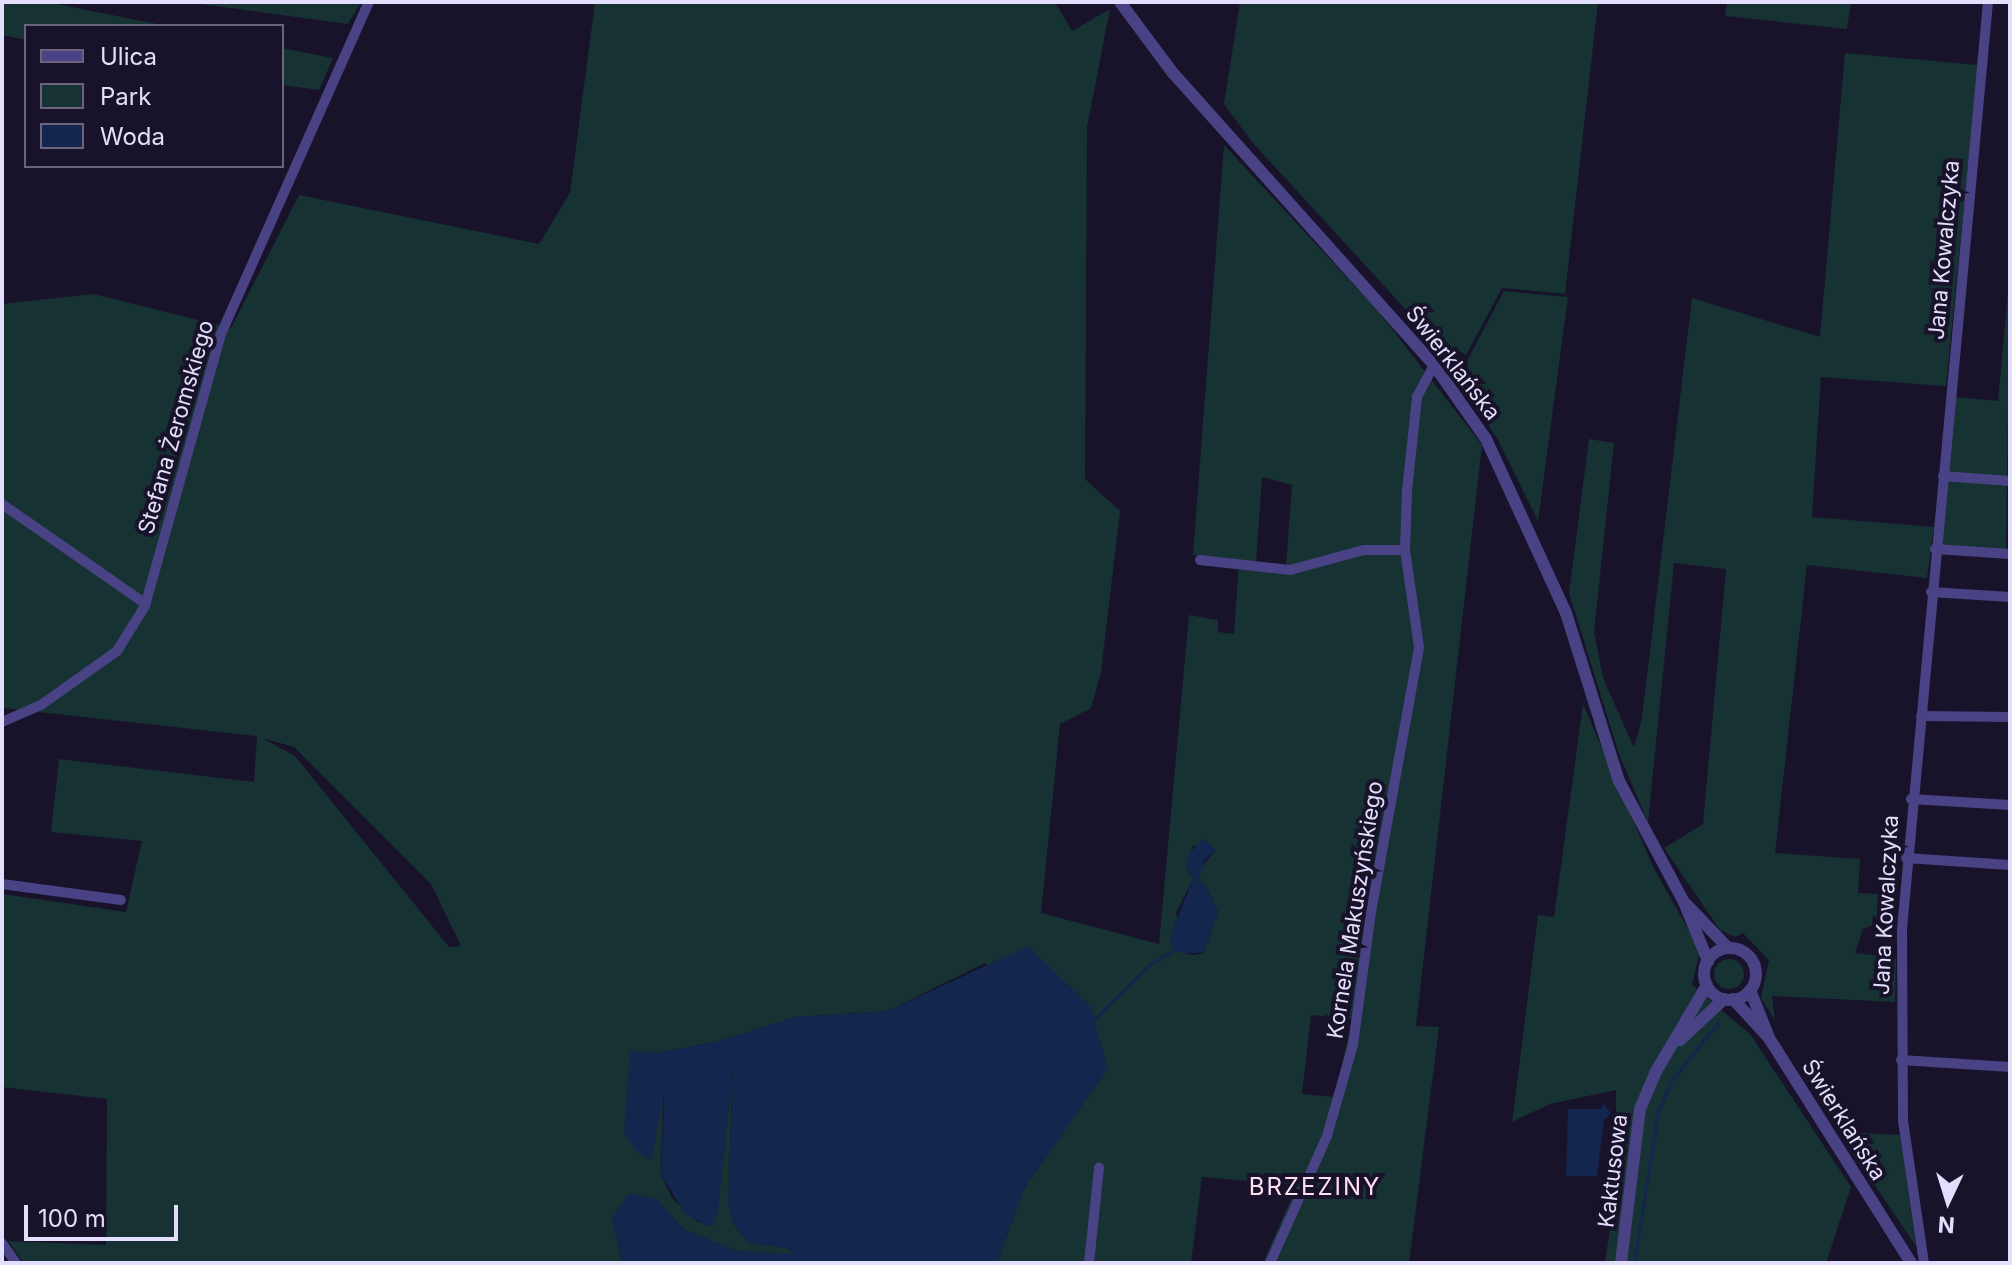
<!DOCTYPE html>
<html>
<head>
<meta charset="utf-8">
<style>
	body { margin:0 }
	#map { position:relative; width:2012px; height:1265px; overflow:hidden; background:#18132a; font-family:Inter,sans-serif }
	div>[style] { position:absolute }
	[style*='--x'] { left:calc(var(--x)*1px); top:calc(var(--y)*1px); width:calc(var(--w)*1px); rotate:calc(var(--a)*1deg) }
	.green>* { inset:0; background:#163233 }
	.round { border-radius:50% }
	.water>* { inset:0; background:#13264d }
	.stream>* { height:3px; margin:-1.5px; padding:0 1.5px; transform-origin:1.5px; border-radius:1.5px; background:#13264d }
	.minor>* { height:10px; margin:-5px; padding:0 5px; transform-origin:5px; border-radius:5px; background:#494285 }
	.tertiary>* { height:12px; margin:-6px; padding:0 6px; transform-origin:6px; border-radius:6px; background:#494285 }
	.tertiary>.ring { margin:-6px; padding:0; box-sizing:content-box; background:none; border:12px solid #494285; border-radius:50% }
	span { translate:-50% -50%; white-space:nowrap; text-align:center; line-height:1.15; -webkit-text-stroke:8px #18132a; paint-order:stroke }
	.street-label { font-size:22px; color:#e4defd }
	.neighbourhood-label { font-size:24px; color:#fde0f0; letter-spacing:2px }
	.frame { position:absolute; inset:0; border:4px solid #e4defd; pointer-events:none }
	.legend { position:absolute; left:24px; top:24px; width:260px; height:144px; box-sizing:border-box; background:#18132a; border:2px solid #6a647e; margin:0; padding:10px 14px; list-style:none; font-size:24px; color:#e4defd }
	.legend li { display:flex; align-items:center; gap:16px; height:40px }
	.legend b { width:40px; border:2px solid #6a647e }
	.north { position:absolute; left:1908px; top:1161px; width:80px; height:80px; -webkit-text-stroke:6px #18132a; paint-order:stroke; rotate:184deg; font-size:22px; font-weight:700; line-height:32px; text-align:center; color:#e4defd }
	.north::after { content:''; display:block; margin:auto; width:28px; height:36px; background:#e4defd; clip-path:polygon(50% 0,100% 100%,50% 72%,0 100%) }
	.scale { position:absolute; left:24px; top:1205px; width:154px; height:36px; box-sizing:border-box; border:4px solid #e4defd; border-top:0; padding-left:10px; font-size:24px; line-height:28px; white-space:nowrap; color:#e4defd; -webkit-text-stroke:6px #18132a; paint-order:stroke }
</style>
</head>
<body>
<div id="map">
	<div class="green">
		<div style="clip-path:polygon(2px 2px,47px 2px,167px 26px,26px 26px,26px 40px,2px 35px)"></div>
		<div style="clip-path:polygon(186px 2px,361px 2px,348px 24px)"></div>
		<div style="clip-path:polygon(evenodd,595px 2px,1055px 2px,1072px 31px,1110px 9px,1087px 127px,1085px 479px,1120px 511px,1101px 672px,1091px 708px,1060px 724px,1041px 913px,1159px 944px,1189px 615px,1218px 620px,1218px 632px,1234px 634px,1239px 562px,1193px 555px,1224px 145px,1378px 311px,1482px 445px,1416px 1026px,1439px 1027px,1409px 1263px,1263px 1263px,1297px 1185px,1202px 1177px,1191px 1263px,996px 1263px,1025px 1187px,1107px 1069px,985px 963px,888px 1011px,796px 1017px,716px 1042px,655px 1053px,651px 1160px,663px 1092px,661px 1175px,672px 1198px,699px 1223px,720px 1189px,733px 1066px,728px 1202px,733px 1223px,748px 1243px,787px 1248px,796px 1254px,786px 1257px,737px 1251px,683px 1229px,656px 1198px,612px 1218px,622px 1263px,24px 1263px,8px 1241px,106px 1245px,107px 1099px,2px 1087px,2px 894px,126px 912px,142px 841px,51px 832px,59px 759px,254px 782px,257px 736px,2px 708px,2px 304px,94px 294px,231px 328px,299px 195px,539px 244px,570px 193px,595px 2px,1262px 477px,1292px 485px,1286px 566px,1256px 564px,1262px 477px,595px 2px,262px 738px,294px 747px,431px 884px,461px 946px,449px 947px,295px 756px,262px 738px,595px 2px,1193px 845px,1216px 850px,1199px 870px,1198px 882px,1205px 885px,1218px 912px,1204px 952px,1196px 955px,1185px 954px,1176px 913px,1193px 879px,1186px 866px,1193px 845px,595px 2px,1311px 1015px,1352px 1019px,1335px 1097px,1302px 1094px,1311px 1015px)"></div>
		<div style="clip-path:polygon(1240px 2px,1598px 2px,1565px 294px,1502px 288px,1466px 355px,1453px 348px,1444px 351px,1252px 142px,1224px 104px)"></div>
		<div style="clip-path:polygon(1727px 2px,1851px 2px,1847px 29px,1725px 16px)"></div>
		<div style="clip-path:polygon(282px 48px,333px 58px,319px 90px,282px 85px)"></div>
		<div style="clip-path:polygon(1845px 53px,1978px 65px,1946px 386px,1821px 377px,1812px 517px,1934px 527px,1927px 578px,1807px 565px,1775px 853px,1860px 859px,1858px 893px,1882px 894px,1879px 922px,1863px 929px,1855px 953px,1896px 958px,1895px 1002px,1772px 996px,1775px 1021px,1761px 998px,1769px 960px,1743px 933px,1735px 937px,1720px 930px,1664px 848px,1703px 824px,1726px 569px,1674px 563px,1648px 822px,1619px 754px,1569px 593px,1589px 439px,1614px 443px,1594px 632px,1603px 678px,1634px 748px,1642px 718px,1692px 298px,1820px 337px)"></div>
		<div style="clip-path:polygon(2010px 270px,2006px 553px,1941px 549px,1956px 397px,1998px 401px)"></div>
		<div style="clip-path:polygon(1504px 291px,1568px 297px,1538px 521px,1498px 440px,1469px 396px,1467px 361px)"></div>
		<div style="clip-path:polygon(1583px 704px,1653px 867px,1700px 950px,1692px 985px,1750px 1034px,1851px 1187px,1826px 1263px,1605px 1263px,1616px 1186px,1616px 1090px,1550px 1104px,1512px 1122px,1538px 915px,1554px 917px)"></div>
		<div class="round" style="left:1714px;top:959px;width:30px;height:30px"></div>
		<div style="clip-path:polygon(1832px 1122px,1864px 1133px,1900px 1135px,1916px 1246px)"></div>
	</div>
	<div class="water">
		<div style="clip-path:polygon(1203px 839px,1216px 850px,1204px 861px,1198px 882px,1205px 885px,1218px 912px,1204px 952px,1185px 954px,1174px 950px,1169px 939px,1193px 879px,1186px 866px,1189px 853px)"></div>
		<div style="clip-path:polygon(1028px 946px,1090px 1006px,1108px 1069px,1025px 1187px,996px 1263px,622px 1263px,612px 1218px,628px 1194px,656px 1198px,683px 1229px,737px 1251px,795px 1254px,787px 1248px,748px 1243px,733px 1223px,728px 1202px,733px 1066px,718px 1211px,714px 1224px,707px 1226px,685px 1213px,661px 1175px,664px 1094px,651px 1160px,638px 1153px,624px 1133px,630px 1051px,655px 1053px,716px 1042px,796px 1017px,888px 1011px)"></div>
		<div style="clip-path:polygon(1603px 1103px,1611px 1113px,1604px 1120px,1597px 1176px,1566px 1176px,1568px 1109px,1601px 1109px)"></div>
	</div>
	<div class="stream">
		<div style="--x:1094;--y:1019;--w:78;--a:-44.5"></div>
		<div style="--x:1150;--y:964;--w:28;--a:-30"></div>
		<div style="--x:1634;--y:1263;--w:154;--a:-81"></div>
		<div style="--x:1658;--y:1111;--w:36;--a:-66"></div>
		<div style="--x:1673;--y:1078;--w:71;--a:-50.7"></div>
	</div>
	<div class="minor">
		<div style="--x:1943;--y:476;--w:67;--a:4.3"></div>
		<div style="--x:2;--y:504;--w:175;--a:34.8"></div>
		<div style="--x:1935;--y:549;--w:75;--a:3.8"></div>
		<div style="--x:1200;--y:560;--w:91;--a:6.3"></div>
		<div style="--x:1290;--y:570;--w:77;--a:-15.1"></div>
		<div style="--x:1364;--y:550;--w:41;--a:0"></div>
		<div style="--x:1931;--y:592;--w:79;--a:3.6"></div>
		<div style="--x:1921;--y:716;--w:89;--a:0.6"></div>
		<div style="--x:2;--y:722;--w:43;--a:-23.6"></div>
		<div style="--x:41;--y:705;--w:93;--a:-35.4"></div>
		<div style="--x:117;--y:651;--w:53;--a:-58.1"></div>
		<div style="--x:145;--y:606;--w:282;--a:-74.4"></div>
		<div style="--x:221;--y:334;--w:363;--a:-66"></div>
		<div style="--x:1911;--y:799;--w:99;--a:3.5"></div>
		<div style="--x:1906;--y:858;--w:104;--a:3.9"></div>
		<div style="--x:2;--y:884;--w:120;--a:7.7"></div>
		<div style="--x:1901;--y:1060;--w:109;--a:3.7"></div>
		<div style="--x:2;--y:1243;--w:24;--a:55"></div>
		<div style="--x:1089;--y:1263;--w:96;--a:-84"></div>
		<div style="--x:1270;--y:1263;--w:139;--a:-65.8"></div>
		<div style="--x:1327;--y:1136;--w:95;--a:-74.1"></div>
		<div style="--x:1353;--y:1045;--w:134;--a:-82.3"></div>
		<div style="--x:1371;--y:912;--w:269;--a:-79.7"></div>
		<div style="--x:1419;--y:647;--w:98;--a:-98.2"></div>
		<div style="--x:1405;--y:550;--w:59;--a:-88.1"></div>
		<div style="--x:1407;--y:491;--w:95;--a:-83.9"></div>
		<div style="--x:1417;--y:397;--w:36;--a:-62"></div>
		<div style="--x:1924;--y:1263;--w:144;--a:-98.4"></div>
		<div style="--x:1903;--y:1121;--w:192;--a:-90.3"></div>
		<div style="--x:1902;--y:929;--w:931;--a:-84.7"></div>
	</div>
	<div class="tertiary">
		<div style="--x:1120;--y:2;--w:89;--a:53.3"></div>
		<div style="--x:1173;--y:73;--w:392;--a:48.2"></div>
		<div style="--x:1434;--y:365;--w:90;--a:54.9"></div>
		<div style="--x:1486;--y:439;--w:192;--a:65.3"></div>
		<div style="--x:1566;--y:613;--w:176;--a:72.5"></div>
		<div style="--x:1619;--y:781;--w:137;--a:61.8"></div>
		<div style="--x:1684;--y:902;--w:64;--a:67.9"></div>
		<div style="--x:1687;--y:905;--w:59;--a:46.4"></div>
		<div class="ring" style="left:1704px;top:948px;width:40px;height:40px"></div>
		<div style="--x:1750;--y:990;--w:48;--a:68.2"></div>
		<div style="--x:1733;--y:999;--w:53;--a:47.3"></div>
		<div style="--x:1769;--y:1038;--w:266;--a:57.7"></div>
		<div style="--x:1680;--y:1040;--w:60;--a:-43"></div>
		<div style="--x:1621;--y:1263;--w:155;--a:-83"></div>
		<div style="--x:1640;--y:1109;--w:39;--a:-67"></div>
		<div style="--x:1655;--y:1073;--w:102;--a:-59.4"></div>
	</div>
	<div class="street-label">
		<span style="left:1944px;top:250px;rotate:-85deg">Jana Kowalczyka</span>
		<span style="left:1453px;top:363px;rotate:52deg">Świerklańska</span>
		<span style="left:176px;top:427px;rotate:-74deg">Stefana Żeromskiego</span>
		<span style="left:1886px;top:905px;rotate:-87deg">Jana Kowalczyka</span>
		<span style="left:1355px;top:910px;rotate:-81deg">Kornela Makuszyńskiego</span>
		<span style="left:1844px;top:1120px;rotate:58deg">Świerklańska</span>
		<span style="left:1613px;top:1171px;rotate:-83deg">Kaktusowa</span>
	</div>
	<div class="neighbourhood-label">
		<span style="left:1315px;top:1187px">BRZEZINY</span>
	</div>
	<div class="frame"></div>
	<ul class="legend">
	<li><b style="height:10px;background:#494285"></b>Ulica</li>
	<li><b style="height:22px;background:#163233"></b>Park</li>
	<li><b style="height:22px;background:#13264d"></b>Woda</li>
	</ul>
	<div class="north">N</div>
	<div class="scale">100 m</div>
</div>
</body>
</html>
